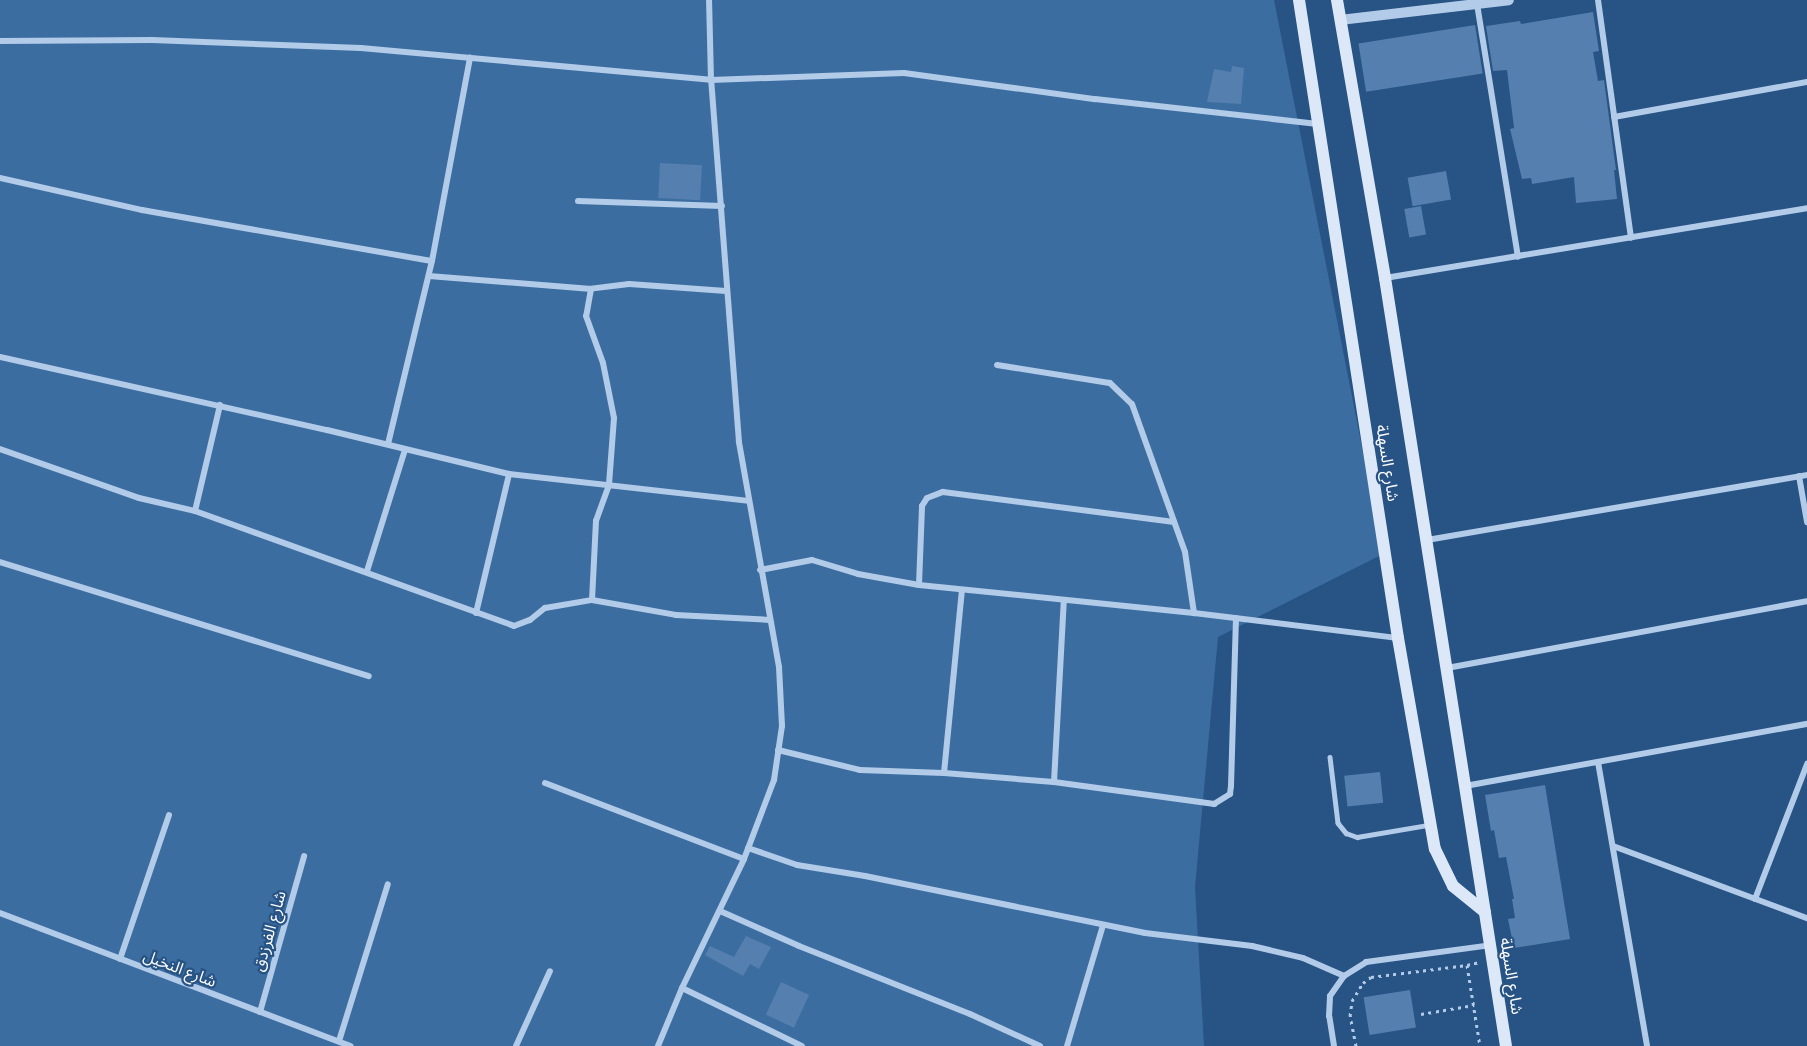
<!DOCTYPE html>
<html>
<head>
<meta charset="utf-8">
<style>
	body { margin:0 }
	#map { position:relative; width:1807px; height:1046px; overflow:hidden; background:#275385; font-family:Lato,"Noto Sans Arabic",sans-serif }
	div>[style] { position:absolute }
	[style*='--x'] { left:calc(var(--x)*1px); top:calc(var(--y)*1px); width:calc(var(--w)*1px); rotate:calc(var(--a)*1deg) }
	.green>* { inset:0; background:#3c6da1 }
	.building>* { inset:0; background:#547faf; transform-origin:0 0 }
	.path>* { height:3px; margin-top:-1.5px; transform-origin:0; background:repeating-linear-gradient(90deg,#b2cbe8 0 3px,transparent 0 7.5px) }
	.service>* { height:4.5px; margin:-2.25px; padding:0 2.25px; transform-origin:2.25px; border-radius:2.25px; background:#b2cbe8 }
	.minor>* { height:6px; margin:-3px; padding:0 3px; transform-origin:3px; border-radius:3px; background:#b2cbe8 }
	.tertiary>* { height:10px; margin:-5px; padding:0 5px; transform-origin:5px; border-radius:5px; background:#b2cbe8 }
	.secondary>* { height:12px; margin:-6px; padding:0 6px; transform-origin:6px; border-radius:6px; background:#dce8f7 }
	span { translate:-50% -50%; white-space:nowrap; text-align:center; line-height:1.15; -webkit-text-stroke:4.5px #275385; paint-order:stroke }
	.street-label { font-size:16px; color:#fff }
</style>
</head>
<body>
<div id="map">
	<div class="green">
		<div style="clip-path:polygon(0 0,1274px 0,1383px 554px,1218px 637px,1195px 887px,1204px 1046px,0 1046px)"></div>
	</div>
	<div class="building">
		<div style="clip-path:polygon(1593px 12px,1599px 51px,1593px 52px,1598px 81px,1604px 80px,1616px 170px,1614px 170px,1617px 199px,1576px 203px,1574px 177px,1532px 184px,1531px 178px,1522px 179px,1510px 129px,1514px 128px,1507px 70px,1493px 71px,1486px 26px,1520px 21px,1521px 24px)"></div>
		<div style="left:1475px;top:25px;width:49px;height:118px;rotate:81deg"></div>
		<div style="clip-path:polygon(1232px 66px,1244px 68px,1241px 104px,1207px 102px,1214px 69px,1231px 72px)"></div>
		<div style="left:660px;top:163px;width:42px;height:35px;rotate:3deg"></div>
		<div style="left:1446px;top:171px;width:29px;height:39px;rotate:80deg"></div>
		<div style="left:1421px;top:206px;width:29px;height:17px;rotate:80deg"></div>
		<div style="left:1380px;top:772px;width:31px;height:36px;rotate:84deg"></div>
		<div style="clip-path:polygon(1545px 785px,1570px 939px,1514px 948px,1508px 919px,1515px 918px,1512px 899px,1514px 899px,1506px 857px,1499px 858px,1494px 830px,1491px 831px,1485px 795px)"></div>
		<div style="clip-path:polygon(746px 936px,771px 947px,759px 969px,750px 964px,743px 976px,705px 955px,710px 946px,734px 957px)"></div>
		<div style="left:781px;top:982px;width:31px;height:36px;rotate:25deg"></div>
		<div style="left:1410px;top:990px;width:38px;height:47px;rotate:81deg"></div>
	</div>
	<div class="path">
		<div style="--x:1467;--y:965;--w:13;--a:-13"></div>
		<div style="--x:1421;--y:1014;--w:54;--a:-9.6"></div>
		<div style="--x:1356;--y:1046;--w:31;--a:-101"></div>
		<div style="--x:1350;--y:1016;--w:15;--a:-82"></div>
		<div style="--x:1352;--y:1001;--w:21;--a:-59"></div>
		<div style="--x:1363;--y:983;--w:10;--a:-37"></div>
		<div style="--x:1371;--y:977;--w:97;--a:-7.1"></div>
		<div style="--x:1467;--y:965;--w:82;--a:80.9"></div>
	</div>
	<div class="service">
		<div style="--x:1330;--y:757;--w:66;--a:83.1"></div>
		<div style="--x:1338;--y:823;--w:13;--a:51"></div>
		<div style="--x:1346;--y:833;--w:12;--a:20"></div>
		<div style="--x:1357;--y:837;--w:72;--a:-9.6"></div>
	</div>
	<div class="minor">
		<div style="--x:1598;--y:0;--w:240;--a:82.1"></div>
		<div style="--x:1477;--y:4;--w:256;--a:80.8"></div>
		<div style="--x:0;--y:41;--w:152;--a:-0.4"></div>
		<div style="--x:152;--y:40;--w:209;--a:2.2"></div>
		<div style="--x:361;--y:48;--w:351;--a:5.2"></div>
		<div style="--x:711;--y:80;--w:193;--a:-2.1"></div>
		<div style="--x:904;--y:73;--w:193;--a:7.8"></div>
		<div style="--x:1095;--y:99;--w:224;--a:6.4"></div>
		<div style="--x:1614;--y:117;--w:196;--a:-10.3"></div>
		<div style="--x:0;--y:178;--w:146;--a:12.7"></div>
		<div style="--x:142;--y:210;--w:294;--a:10"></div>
		<div style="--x:578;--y:201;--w:144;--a:2"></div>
		<div style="--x:429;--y:276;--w:163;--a:4.6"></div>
		<div style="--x:1385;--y:278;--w:428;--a:-9.4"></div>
		<div style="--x:726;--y:291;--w:97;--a:-175.9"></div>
		<div style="--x:629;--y:284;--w:38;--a:173"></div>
		<div style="--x:591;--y:289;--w:27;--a:100"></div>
		<div style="--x:586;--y:316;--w:50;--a:70.1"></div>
		<div style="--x:603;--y:363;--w:56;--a:78.7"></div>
		<div style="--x:614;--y:418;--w:67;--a:94.3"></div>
		<div style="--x:609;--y:485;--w:38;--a:110"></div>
		<div style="--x:596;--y:521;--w:79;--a:92.9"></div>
		<div style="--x:592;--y:600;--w:85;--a:10.1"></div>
		<div style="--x:676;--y:615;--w:94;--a:3"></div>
		<div style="--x:0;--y:357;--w:335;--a:12.6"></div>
		<div style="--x:327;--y:430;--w:187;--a:13.6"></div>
		<div style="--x:509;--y:474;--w:241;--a:6.4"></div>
		<div style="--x:997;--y:365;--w:114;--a:9.1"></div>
		<div style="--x:1110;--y:383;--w:30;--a:44"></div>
		<div style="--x:1132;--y:404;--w:157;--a:70.3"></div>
		<div style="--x:1185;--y:552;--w:62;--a:81.6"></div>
		<div style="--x:388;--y:444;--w:188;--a:-76.5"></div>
		<div style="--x:432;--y:261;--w:207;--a:-79.4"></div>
		<div style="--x:0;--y:449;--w:147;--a:19.4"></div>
		<div style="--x:139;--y:498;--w:57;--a:13.1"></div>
		<div style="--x:195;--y:511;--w:339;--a:19.8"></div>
		<div style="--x:514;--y:626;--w:17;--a:-21"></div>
		<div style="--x:530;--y:620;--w:19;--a:-39"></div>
		<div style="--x:545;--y:608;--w:48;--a:-9.7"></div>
		<div style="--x:1799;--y:476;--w:47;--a:80.1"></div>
		<div style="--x:195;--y:511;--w:109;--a:-76.7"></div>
		<div style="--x:1427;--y:540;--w:386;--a:-9.7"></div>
		<div style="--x:0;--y:562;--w:386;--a:17.2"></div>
		<div style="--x:760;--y:570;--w:53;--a:-10.9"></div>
		<div style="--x:812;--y:560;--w:48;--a:16.9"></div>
		<div style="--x:858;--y:574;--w:62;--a:10.2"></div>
		<div style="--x:919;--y:585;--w:276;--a:5.8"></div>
		<div style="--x:1194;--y:613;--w:206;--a:7"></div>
		<div style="--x:367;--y:571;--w:127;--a:-72.6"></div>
		<div style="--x:919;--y:585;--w:79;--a:-87.8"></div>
		<div style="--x:922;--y:506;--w:9;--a:-58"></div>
		<div style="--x:927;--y:498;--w:17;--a:-21"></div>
		<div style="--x:943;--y:492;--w:233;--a:7.4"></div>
		<div style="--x:476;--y:613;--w:143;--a:-76.6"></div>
		<div style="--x:1447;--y:668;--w:366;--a:-10.5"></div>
		<div style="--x:778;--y:750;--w:84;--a:13.7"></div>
		<div style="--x:860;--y:770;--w:84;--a:2"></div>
		<div style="--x:944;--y:773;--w:110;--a:4.7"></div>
		<div style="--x:1054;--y:782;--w:162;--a:7.8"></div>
		<div style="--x:1214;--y:804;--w:19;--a:-32"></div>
		<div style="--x:1230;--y:794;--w:8;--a:-83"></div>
		<div style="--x:1231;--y:786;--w:168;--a:-88.3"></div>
		<div style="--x:1598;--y:762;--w:288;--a:80.2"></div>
		<div style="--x:944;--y:773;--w:183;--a:-84.4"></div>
		<div style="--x:1054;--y:782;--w:182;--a:-86.9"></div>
		<div style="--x:545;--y:783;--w:213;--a:20.9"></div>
		<div style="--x:1465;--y:786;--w:348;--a:-10.3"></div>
		<div style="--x:1613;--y:846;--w:207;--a:20.4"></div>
		<div style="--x:748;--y:848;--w:52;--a:19.1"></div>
		<div style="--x:797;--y:865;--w:69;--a:9.2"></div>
		<div style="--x:865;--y:876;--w:286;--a:11.5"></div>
		<div style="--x:1145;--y:933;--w:108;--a:6.9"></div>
		<div style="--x:1252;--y:946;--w:52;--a:13.2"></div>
		<div style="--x:1303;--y:958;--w:45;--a:23.7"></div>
		<div style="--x:1755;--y:899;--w:145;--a:-68.9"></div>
		<div style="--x:720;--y:911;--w:86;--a:23.9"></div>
		<div style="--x:799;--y:946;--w:184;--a:21.7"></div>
		<div style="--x:970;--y:1014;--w:77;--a:24.6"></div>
		<div style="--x:0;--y:913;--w:375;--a:20.8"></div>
		<div style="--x:120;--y:959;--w:152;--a:-71.2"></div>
		<div style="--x:682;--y:988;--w:133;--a:25.8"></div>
		<div style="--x:260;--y:1012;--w:162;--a:-74.2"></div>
		<div style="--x:339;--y:1041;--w:164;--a:-72.7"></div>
		<div style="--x:516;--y:1046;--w:82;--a:-65.6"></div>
		<div style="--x:658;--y:1046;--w:63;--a:-67.5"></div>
		<div style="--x:682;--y:988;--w:143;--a:-64.3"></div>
		<div style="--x:744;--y:859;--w:85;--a:-69.2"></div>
		<div style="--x:774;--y:780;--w:55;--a:-81.6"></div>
		<div style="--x:782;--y:726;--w:59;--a:-92.9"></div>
		<div style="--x:779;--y:667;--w:229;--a:-100.1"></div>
		<div style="--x:739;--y:442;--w:363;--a:-94.4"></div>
		<div style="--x:711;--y:80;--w:80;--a:-91.4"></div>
		<div style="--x:1067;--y:1046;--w:126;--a:-73.4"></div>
		<div style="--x:1334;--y:1046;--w:30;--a:-99"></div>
		<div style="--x:1329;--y:1016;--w:20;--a:-87"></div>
		<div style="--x:1330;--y:996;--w:24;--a:-55"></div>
		<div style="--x:1344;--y:976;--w:26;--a:-32"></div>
		<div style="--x:1366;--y:962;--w:126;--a:-7.7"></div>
	</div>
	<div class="tertiary">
		<div style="--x:1340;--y:20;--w:170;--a:-6.7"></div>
	</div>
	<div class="secondary">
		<div style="--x:1299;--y:0;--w:646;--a:81.18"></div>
		<div style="--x:1398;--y:638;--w:214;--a:80.1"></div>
		<div style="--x:1435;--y:849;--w:41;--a:64.1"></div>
		<div style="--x:1453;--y:886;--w:41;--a:39.1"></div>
		<div style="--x:1337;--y:0;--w:282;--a:80.2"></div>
		<div style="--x:1385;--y:278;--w:777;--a:81.05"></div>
	</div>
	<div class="street-label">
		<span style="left:1388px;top:463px;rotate:81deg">شارع السهلة</span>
		<span style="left:269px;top:931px;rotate:-74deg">شارع الفرزدق</span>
		<span style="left:180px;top:968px;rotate:21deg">شارع النخيل</span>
		<span style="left:1512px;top:976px;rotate:81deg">شارع السهلة</span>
	</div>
</div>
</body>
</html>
